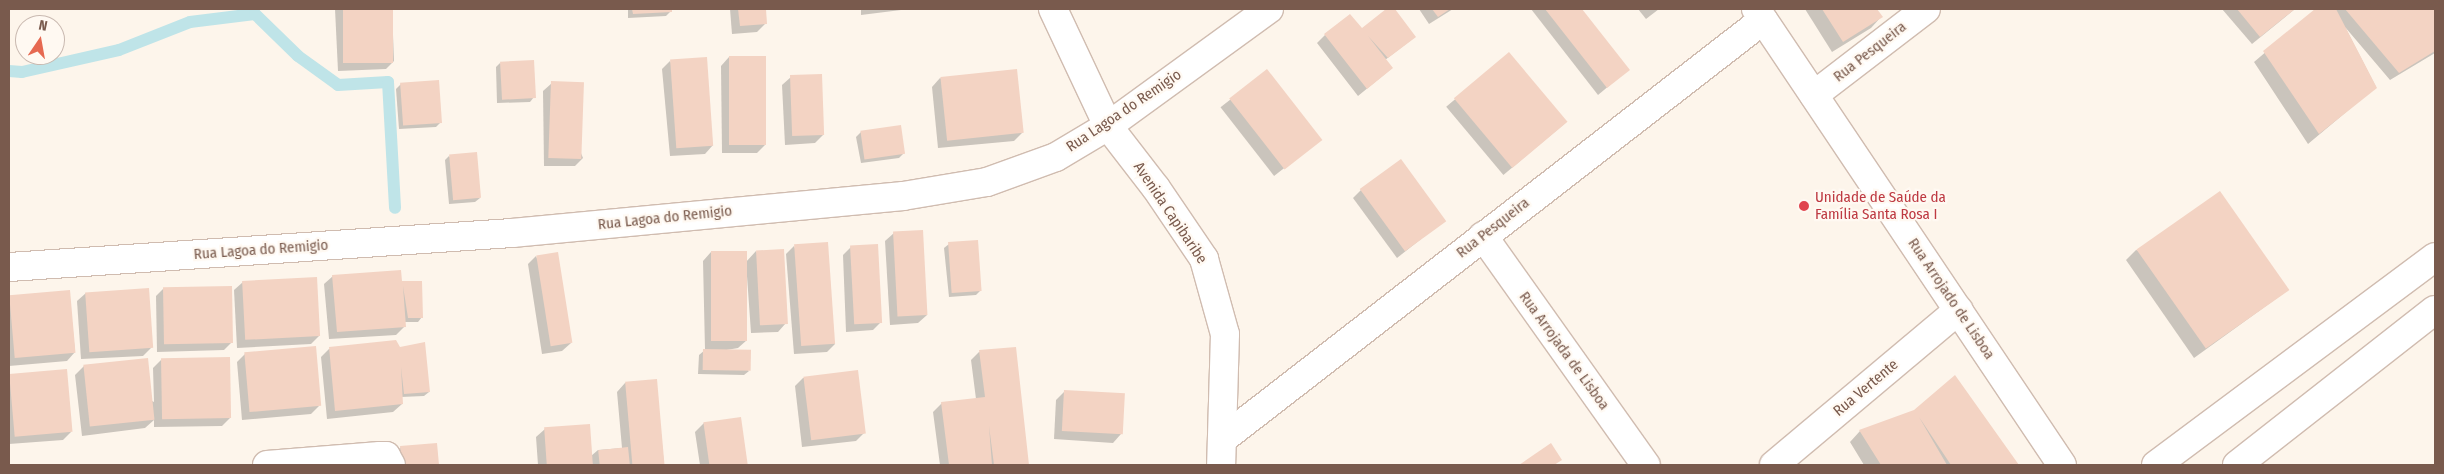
<!DOCTYPE html>
<html>
<head>
<meta charset="utf-8">
<style>
	body { margin:0 }
	#map { position:relative; width:2444px; height:474px; overflow:hidden; background:#fdf5eb; font-family:"Fira Sans Condensed",sans-serif }
	div>[style] { position:absolute }
	[style*='--x'] { left:calc(var(--x)*1px); top:calc(var(--y)*1px); width:calc(var(--w)*1px); rotate:calc(var(--a)*1deg) }
	.shadow>* { inset:0; background:#0003; transform-origin:0 0 }
	.stream>* { height:12px; margin:-6px; padding:0 6px; transform-origin:6px; border-radius:6px; background:#bfe4e8 }
	.building>* { inset:0; background:#f3d3c3; transform-origin:0 0 }
	.roads { filter:drop-shadow(1px 0 #d0bcb0) drop-shadow(-1px 0 #d0bcb0) drop-shadow(0 1px #d0bcb0) drop-shadow(0 -1px #d0bcb0) }
	.minor>* { height:28px; margin:-14px; padding:0 14px; transform-origin:14px; border-radius:14px; background:#fff }
	.tertiary>* { height:28px; margin:-14px; padding:0 14px; transform-origin:14px; border-radius:14px; background:#fff }
	.dots>* { width:14px; height:14px; translate:-50% -50%; box-sizing:border-box; border:2px solid #fff9f2; border-radius:50% }
	span { translate:-50% -50%; white-space:nowrap; text-align:center; line-height:1.15; -webkit-text-stroke:4.5px #fff9f2; paint-order:stroke }
	.street-label { font-size:15px; color:#795a4d }
	.health-label { font-size:15px; color:#be3a42 }
	.left { translate:0 -50%; text-align:left }
	.frame { position:absolute; inset:0; border:10px solid #795a4d; pointer-events:none }
	.north { position:absolute; left:15px; top:15px; width:50px; height:50px; box-sizing:border-box; background:#fff9f2; border:1px solid #c9b9b0; border-radius:50%; rotate:12deg; font-size:14px; font-weight:700; line-height:20px; text-align:center; color:#795a4d }
	.north::after { content:''; display:block; margin:auto; width:18px; height:22px; background:#e66951; clip-path:polygon(50% 0,100% 100%,50% 72%,0 100%) }
</style>
</head>
<body>
<div id="map">
	<div class="shadow">
		<div style="clip-path:polygon(335px 9px,392px 9px,394px 61px,386px 69px,338px 71px)"></div>
		<div style="clip-path:polygon(628px 9px,670px 9px,670px 12px,666px 16px,628px 18px)"></div>
		<div style="clip-path:polygon(730px 9px,765px 9px,766px 23px,757px 32px,732px 34px)"></div>
		<div style="clip-path:polygon(861px 9px,909px 9px,861px 15px)"></div>
		<div style="clip-path:polygon(1389px 9px,1394px 9px,1415px 37px,1385px 60px,1392px 68px,1358px 96px,1317px 43px,1325px 35px,1361px 30px)"></div>
		<div style="clip-path:polygon(1419px 9px,1453px 9px,1429px 24px)"></div>
		<div style="clip-path:polygon(1531px 9px,1581px 9px,1628px 70px,1598px 95px)"></div>
		<div style="clip-path:polygon(1638px 9px,1659px 9px,1646px 19px)"></div>
		<div style="clip-path:polygon(1805px 9px,1876px 9px,1881px 17px,1871px 28px,1832px 52px)"></div>
		<div style="clip-path:polygon(2222px 9px,2295px 9px,2252px 44px)"></div>
		<div style="clip-path:polygon(2316px 9px,2435px 9px,2435px 53px,2390px 80px,2345px 27px,2376px 87px,2308px 144px,2254px 62px)"></div>
		<div style="left:1509px;top:54px;width:89px;height:82px;rotate:50deg"></div>
		<div style="clip-path:polygon(729px 57px,766px 144px,757px 153px,722px 153px,721px 66px)"></div>
		<div style="clip-path:polygon(670px 61px,713px 145px,705px 154px,670px 156px,662px 69px)"></div>
		<div style="clip-path:polygon(500px 63px,534px 97px,530px 102px,497px 103px,496px 67px)"></div>
		<div style="left:1267px;top:71px;width:87px;height:59px;rotate:52deg"></div>
		<div style="clip-path:polygon(791px 77px,823px 135px,815px 143px,785px 145px,782px 85px)"></div>
		<div style="clip-path:polygon(940px 78px,1023px 132px,1014px 141px,938px 148px,932px 87px)"></div>
		<div style="clip-path:polygon(552px 83px,583px 158px,575px 166px,544px 166px,543px 91px)"></div>
		<div style="clip-path:polygon(401px 84px,441px 122px,436px 127px,399px 129px,396px 89px)"></div>
		<div style="clip-path:polygon(861px 132px,904px 153px,899px 158px,861px 163px,856px 137px)"></div>
		<div style="clip-path:polygon(449px 156px,480px 198px,475px 202px,449px 204px,445px 160px)"></div>
		<div style="clip-path:polygon(1361px 190px,1445px 220px,1397px 258px,1353px 198px)"></div>
		<div style="clip-path:polygon(894px 233px,927px 315px,918px 323px,890px 325px,885px 241px)"></div>
		<div style="clip-path:polygon(949px 244px,981px 290px,976px 295px,949px 297px,944px 248px)"></div>
		<div style="clip-path:polygon(794px 246px,835px 344px,827px 352px,794px 354px,786px 254px)"></div>
		<div style="clip-path:polygon(851px 247px,881px 322px,873px 330px,846px 332px,843px 255px)"></div>
		<div style="clip-path:polygon(2136px 250px,2288px 290px,2194px 358px,2126px 260px)"></div>
		<div style="clip-path:polygon(756px 251px,786px 323px,778px 332px,751px 333px,746px 262px,747px 340px,738px 348px,721px 351px,749px 371px,744px 375px,698px 374px,699px 355px,705px 350px,703px 261px,711px 252px,746px 262px)"></div>
		<div style="clip-path:polygon(536px 256px,571px 343px,562px 351px,542px 354px,528px 264px)"></div>
		<div style="clip-path:polygon(333px 276px,403px 282px,422px 317px,418px 322px,404px 322px,405px 326px,396px 335px,329px 339px,324px 284px)"></div>
		<div style="clip-path:polygon(243px 282px,319px 336px,311px 344px,237px 348px,234px 290px)"></div>
		<div style="clip-path:polygon(164px 288px,232px 342px,224px 350px,157px 352px,156px 296px)"></div>
		<div style="clip-path:polygon(69px 291px,75px 352px,67px 361px,9px 366px,9px 296px)"></div>
		<div style="clip-path:polygon(86px 293px,152px 347px,143px 356px,81px 359px,77px 301px)"></div>
		<div style="clip-path:polygon(1015px 348px,1027px 465px,940px 465px,933px 412px,942px 403px,976px 399px,971px 360px,979px 352px)"></div>
		<div style="clip-path:polygon(329px 349px,399px 350px,429px 392px,424px 396px,401px 397px,402px 404px,393px 412px,327px 419px,321px 357px)"></div>
		<div style="clip-path:polygon(245px 354px,319px 406px,311px 414px,242px 420px,237px 362px)"></div>
		<div style="clip-path:polygon(161px 360px,230px 418px,222px 426px,154px 427px,154px 420px,145px 428px,82px 436px,75px 375px,84px 366px,154px 402px,153px 368px)"></div>
		<div style="clip-path:polygon(66px 370px,71px 432px,63px 440px,9px 444px,9px 375px)"></div>
		<div style="clip-path:polygon(857px 372px,864px 433px,856px 441px,802px 447px,795px 386px,803px 378px)"></div>
		<div style="clip-path:polygon(1955px 377px,2017px 465px,1864px 465px,1850px 442px,1860px 431px,1915px 411px)"></div>
		<div style="clip-path:polygon(656px 381px,664px 465px,538px 465px,536px 437px,545px 429px,591px 456px,598px 450px,622px 448px,617px 392px,625px 383px)"></div>
		<div style="clip-path:polygon(1065px 391px,1121px 434px,1113px 443px,1054px 439px,1056px 400px)"></div>
		<div style="clip-path:polygon(740px 418px,747px 465px,700px 465px,695px 432px,704px 423px)"></div>
		<div style="clip-path:polygon(436px 444px,437px 465px,393px 465px,392px 456px,401px 447px)"></div>
	</div>
	<div class="stream">
		<div style="--x:9;--y:71;--w:13;--a:4"></div>
		<div style="--x:22;--y:72;--w:99;--a:-12.8"></div>
		<div style="--x:119;--y:50;--w:76;--a:-21.5"></div>
		<div style="--x:190;--y:22;--w:65;--a:-7"></div>
		<div style="--x:255;--y:14;--w:60;--a:44.3"></div>
		<div style="--x:298;--y:56;--w:49;--a:35.9"></div>
		<div style="--x:338;--y:85;--w:50;--a:-3.4"></div>
		<div style="--x:388;--y:82;--w:126;--a:86.8"></div>
	</div>
	<div class="building">
		<div style="left:343px;top:9px;width:50px;height:54px"></div>
		<div style="clip-path:polygon(632px 9px,672px 9px,672px 12px,633px 14px)"></div>
		<div style="clip-path:polygon(738px 9px,766px 9px,767px 24px,740px 26px)"></div>
		<div style="clip-path:polygon(1386px 9px,1395px 9px,1416px 37px,1388px 58px,1368px 36px,1393px 68px,1367px 89px,1324px 34px,1350px 14px,1362px 28px)"></div>
		<div style="clip-path:polygon(1432px 9px,1450px 9px,1438px 17px)"></div>
		<div style="clip-path:polygon(1545px 9px,1582px 9px,1630px 70px,1607px 88px)"></div>
		<div style="clip-path:polygon(1822px 9px,1877px 9px,1883px 17px,1843px 42px)"></div>
		<div style="clip-path:polygon(2237px 9px,2295px 9px,2260px 37px)"></div>
		<div style="clip-path:polygon(2315px 9px,2336px 9px,2377px 88px,2319px 134px,2263px 51px)"></div>
		<div style="clip-path:polygon(2345px 9px,2435px 9px,2435px 51px,2399px 73px)"></div>
		<div style="left:1509px;top:52px;width:91px;height:72px;rotate:50deg"></div>
		<div style="left:729px;top:56px;width:37px;height:89px"></div>
		<div style="left:707px;top:57px;width:89px;height:37px;rotate:86deg"></div>
		<div style="left:534px;top:60px;width:38px;height:34px;rotate:87deg"></div>
		<div style="left:1017px;top:69px;width:64px;height:77px;rotate:84deg"></div>
		<div style="left:1267px;top:69px;width:90px;height:48px;rotate:52deg"></div>
		<div style="left:822px;top:74px;width:61px;height:32px;rotate:88deg"></div>
		<div style="left:439px;top:80px;width:43px;height:39px;rotate:86deg"></div>
		<div style="left:551px;top:81px;width:33px;height:77px;rotate:2deg"></div>
		<div style="left:901px;top:125px;width:29px;height:41px;rotate:82deg"></div>
		<div style="left:477px;top:152px;width:46px;height:28px;rotate:85deg"></div>
		<div style="left:1401px;top:159px;width:77px;height:51px;rotate:54deg"></div>
		<div style="left:2220px;top:191px;width:121px;height:102px;rotate:55deg"></div>
		<div style="left:923px;top:230px;width:85px;height:30px;rotate:87deg"></div>
		<div style="left:978px;top:240px;width:51px;height:30px;rotate:86deg"></div>
		<div style="left:828px;top:242px;width:102px;height:34px;rotate:86deg"></div>
		<div style="left:878px;top:244px;width:79px;height:28px;rotate:87deg"></div>
		<div style="left:784px;top:249px;width:75px;height:28px;rotate:87deg"></div>
		<div style="left:711px;top:251px;width:36px;height:90px"></div>
		<div style="left:558px;top:252px;width:92px;height:22px;rotate:81deg"></div>
		<div style="clip-path:polygon(401px 270px,402px 281px,422px 281px,423px 318px,408px 318px,403px 286px,406px 327px,337px 332px,332px 275px)"></div>
		<div style="left:317px;top:277px;width:59px;height:75px;rotate:87deg"></div>
		<div style="left:232px;top:286px;width:57px;height:69px;rotate:89deg"></div>
		<div style="left:149px;top:288px;width:60px;height:64px;rotate:86deg"></div>
		<div style="left:70px;top:290px;width:63px;height:61px;rotate:85deg"></div>
		<div style="clip-path:polygon(396px 340px,400px 347px,425px 342px,430px 392px,404px 394px,401px 367px,403px 404px,335px 411px,329px 347px)"></div>
		<div style="left:316px;top:346px;width:60px;height:72px;rotate:85deg"></div>
		<div style="clip-path:polygon(1016px 347px,1029px 465px,994px 465px,989px 426px,992px 465px,949px 465px,941px 402px,985px 397px,979px 350px)"></div>
		<div style="left:703px;top:349px;width:48px;height:21px;rotate:1deg"></div>
		<div style="left:230px;top:357px;width:61px;height:69px;rotate:89deg"></div>
		<div style="left:148px;top:358px;width:62px;height:65px;rotate:84deg"></div>
		<div style="left:67px;top:369px;width:63px;height:58px;rotate:85deg"></div>
		<div style="left:858px;top:370px;width:64px;height:55px;rotate:83deg"></div>
		<div style="clip-path:polygon(1955px 375px,2019px 465px,1951px 465px,1919px 417px,1947px 465px,1881px 465px,1859px 430px,1914px 410px)"></div>
		<div style="left:657px;top:379px;width:86px;height:32px;rotate:85deg"></div>
		<div style="left:1064px;top:390px;width:61px;height:41px;rotate:3deg"></div>
		<div style="left:741px;top:417px;width:49px;height:38px;rotate:82deg"></div>
		<div style="left:590px;top:424px;width:41px;height:46px;rotate:86deg"></div>
		<div style="clip-path:polygon(437px 443px,439px 465px,402px 465px,400px 446px)"></div>
		<div style="clip-path:polygon(1551px 443px,1562px 460px,1554px 465px,1519px 465px)"></div>
		<div style="left:628px;top:447px;width:18px;height:30px;rotate:84deg"></div>
	</div>
	<div class="roads">
		<div class="minor">
			<div style="--x:1756;--y:9;--w:549;--a:56.14"></div>
			<div style="--x:1814;--y:95;--w:141;--a:-37.5"></div>
			<div style="--x:1483;--y:236;--w:281;--a:54.6"></div>
			<div style="--x:9;--y:267;--w:504;--a:-3.87"></div>
			<div style="--x:512;--y:233;--w:393;--a:-5.4"></div>
			<div style="--x:903;--y:196;--w:85;--a:-9.5"></div>
			<div style="--x:987;--y:182;--w:73;--a:-19.9"></div>
			<div style="--x:1056;--y:157;--w:61;--a:-30.8"></div>
			<div style="--x:1108;--y:126;--w:199;--a:-36"></div>
			<div style="--x:1224;--y:438;--w:682;--a:-37.79"></div>
			<div style="--x:267;--y:465;--w:113;--a:-4.6"></div>
			<div style="--x:380;--y:456;--w:6;--a:0"></div>
			<div style="--x:386;--y:456;--w:10;--a:61"></div>
			<div style="--x:1774;--y:465;--w:241;--a:-40"></div>
			<div style="--x:2156;--y:465;--w:348;--a:-36.7"></div>
			<div style="--x:2237;--y:465;--w:251;--a:-38.1"></div>
		</div>
		<div class="tertiary">
			<div style="--x:1053;--y:9;--w:129;--a:64.8"></div>
			<div style="--x:1108;--y:126;--w:78;--a:52.3"></div>
			<div style="--x:1156;--y:188;--w:86;--a:55.9"></div>
			<div style="--x:1204;--y:259;--w:78;--a:74.4"></div>
			<div style="--x:1225;--y:334;--w:131;--a:91.7"></div>
		</div>
	</div>
	<div class="dots">
		<div style="left:1804px;top:206px;background:#e0444e"></div>
	</div>
	<div class="street-label">
		<span style="left:1870px;top:52px;rotate:-38deg">Rua Pesqueira</span>
		<span style="left:1124px;top:111px;rotate:-34deg">Rua Lagoa do Remigio</span>
		<span style="left:1170px;top:213px;rotate:56deg">Avenida Capibaribe</span>
		<span style="left:665px;top:218px;rotate:-6deg">Rua Lagoa do Remigio</span>
		<span style="left:1493px;top:228px;rotate:-38deg">Rua Pesqueira</span>
		<span style="left:261px;top:250px;rotate:-4deg">Rua Lagoa do Remigio</span>
		<span style="left:1951px;top:299px;rotate:56deg">Rua Arrojado de Lisboa</span>
		<span style="left:1564px;top:351px;rotate:54deg">Rua Arrojada de Lisboa</span>
		<span style="left:1866px;top:388px;rotate:-40deg">Rua Vertente</span>
	</div>
	<div class="health-label">
		<span class="left" style="left:1815px;top:206px">Unidade de Saúde da<br>Família Santa Rosa I</span>
	</div>
	<div class="frame"></div>
	<div class="north">N</div>
</div>
</body>
</html>
